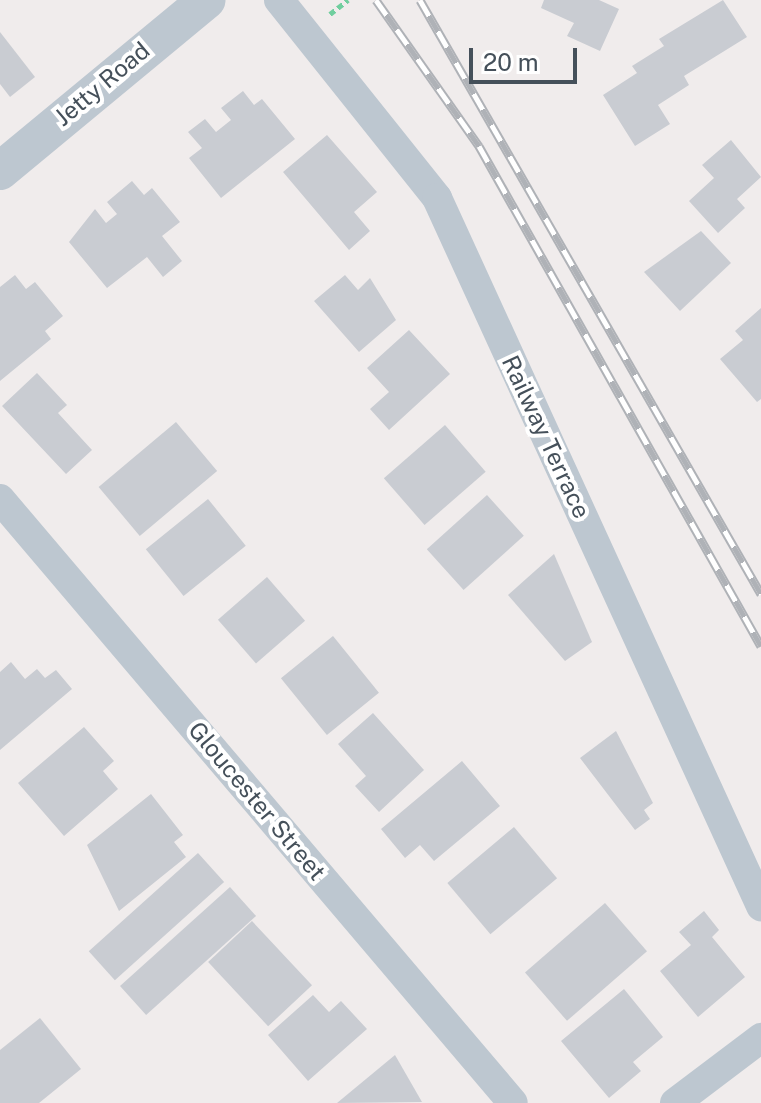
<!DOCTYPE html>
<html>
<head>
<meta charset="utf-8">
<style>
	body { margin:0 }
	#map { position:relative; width:761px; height:1103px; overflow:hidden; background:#f0ecec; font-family:"Public Sans",sans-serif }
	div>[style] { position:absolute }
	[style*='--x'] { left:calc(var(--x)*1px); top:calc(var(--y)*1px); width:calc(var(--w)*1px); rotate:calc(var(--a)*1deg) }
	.building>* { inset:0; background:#c9ccd2; transform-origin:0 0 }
	.path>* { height:5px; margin-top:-2.5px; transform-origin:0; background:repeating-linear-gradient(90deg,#70ce9e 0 6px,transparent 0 10px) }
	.minor>* { height:30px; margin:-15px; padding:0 15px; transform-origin:15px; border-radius:15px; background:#bdc7d0 }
	.tertiary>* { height:38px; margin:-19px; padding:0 19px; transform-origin:19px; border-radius:19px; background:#bdc7d0 }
	.rail>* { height:9px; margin-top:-4.5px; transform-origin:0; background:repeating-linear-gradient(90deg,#fff 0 18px,#afb2b7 0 36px); box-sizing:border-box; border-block:2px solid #afb2b7 }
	span { translate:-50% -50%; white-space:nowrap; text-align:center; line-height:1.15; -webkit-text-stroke:8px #fff; paint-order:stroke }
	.street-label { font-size:24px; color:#45505a }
	.scale { position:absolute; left:469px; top:48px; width:108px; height:36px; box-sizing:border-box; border:4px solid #45505a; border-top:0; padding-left:10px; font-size:24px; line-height:28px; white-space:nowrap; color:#45505a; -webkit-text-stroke:6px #fff; paint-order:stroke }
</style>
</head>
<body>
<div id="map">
	<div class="building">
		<div style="clip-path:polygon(544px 0,599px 0,619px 9px,600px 51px,567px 36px,574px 23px,541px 8px)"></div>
		<div style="clip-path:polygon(723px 0,747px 37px,684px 76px,689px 85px,658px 105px,670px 124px,635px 146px,603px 95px,637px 73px,632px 66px,664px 46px,659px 39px)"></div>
		<div style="clip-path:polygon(0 32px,35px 77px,10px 97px,0 84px)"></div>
		<div style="clip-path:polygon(243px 91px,254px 105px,262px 99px,295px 139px,221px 198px,189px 158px,202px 148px,188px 132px,205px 119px,216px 132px,231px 120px,221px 108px)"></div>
		<div style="clip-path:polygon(327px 135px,377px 192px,354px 212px,370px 231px,349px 250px,283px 172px)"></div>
		<div style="clip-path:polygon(731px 140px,761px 177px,737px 199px,745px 208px,718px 233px,689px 201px,714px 178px,702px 165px)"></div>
		<div style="clip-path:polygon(132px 181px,144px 195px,152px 188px,180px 222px,162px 236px,182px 261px,163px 277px,147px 257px,107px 288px,69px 242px,95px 209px,106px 223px,117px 214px,107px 202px)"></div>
		<div style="clip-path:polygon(701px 231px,731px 263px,680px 311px,644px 272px)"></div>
		<div style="clip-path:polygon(15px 275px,26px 289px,35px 282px,63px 316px,45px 331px,51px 339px,0 381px,0 287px)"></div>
		<div style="clip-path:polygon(345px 275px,358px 290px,370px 278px,396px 320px,359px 352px,314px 301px)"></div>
		<div style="clip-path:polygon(761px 308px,761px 399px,757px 402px,720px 359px,743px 340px,735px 331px)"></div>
		<div style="clip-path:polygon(409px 330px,450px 374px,389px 430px,370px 409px,389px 392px,367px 368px)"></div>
		<div style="clip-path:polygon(37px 373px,67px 405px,58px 413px,92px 450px,66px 474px,2px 406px)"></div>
		<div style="left:176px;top:422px;width:64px;height:101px;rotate:50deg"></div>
		<div style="left:445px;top:425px;width:62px;height:81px;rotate:49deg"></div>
		<div style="left:487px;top:495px;width:55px;height:81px;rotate:48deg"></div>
		<div style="left:208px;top:499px;width:60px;height:80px;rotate:51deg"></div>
		<div style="clip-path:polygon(554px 554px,592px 642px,565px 661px,508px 595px)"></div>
		<div style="left:267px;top:577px;width:58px;height:65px;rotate:49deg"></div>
		<div style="left:333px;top:636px;width:73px;height:67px;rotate:51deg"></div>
		<div style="clip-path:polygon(11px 662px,25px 679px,37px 669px,45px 678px,56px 670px,72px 689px,0 750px,0 672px)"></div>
		<div style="clip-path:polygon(373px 713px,424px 770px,379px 812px,355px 786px,366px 776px,338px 744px)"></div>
		<div style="clip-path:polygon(84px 727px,114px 761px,103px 771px,118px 789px,64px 836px,18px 783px)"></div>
		<div style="clip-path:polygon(616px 731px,653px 803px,644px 810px,650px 819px,635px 830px,580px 758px)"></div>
		<div style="clip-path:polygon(462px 761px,500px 806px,434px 861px,420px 845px,405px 858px,381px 829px)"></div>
		<div style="clip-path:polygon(151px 794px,183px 835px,174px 842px,186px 857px,119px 911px,87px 845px)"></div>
		<div style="left:514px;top:827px;width:67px;height:87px;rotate:50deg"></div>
		<div style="left:198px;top:853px;width:39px;height:147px;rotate:48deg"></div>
		<div style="left:230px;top:887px;width:39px;height:148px;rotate:48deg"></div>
		<div style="left:605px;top:903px;width:64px;height:106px;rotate:49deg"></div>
		<div style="clip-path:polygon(704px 911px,719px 930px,712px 937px,745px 977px,698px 1017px,660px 971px,691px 945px,679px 932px)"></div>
		<div style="left:252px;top:921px;width:88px;height:60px;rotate:47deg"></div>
		<div style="clip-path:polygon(624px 989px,663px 1037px,633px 1062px,641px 1071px,609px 1098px,561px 1041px)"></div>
		<div style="clip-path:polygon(313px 995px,329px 1012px,341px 1001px,367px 1029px,308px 1081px,268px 1035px)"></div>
		<div style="clip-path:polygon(40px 1018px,81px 1069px,39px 1103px,0 1103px,0 1050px)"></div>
		<div style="clip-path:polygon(395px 1055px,422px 1102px,337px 1103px)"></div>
	</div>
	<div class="path">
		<div style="--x:330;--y:14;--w:23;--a:-38"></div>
	</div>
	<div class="minor">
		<div style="--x:279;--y:0;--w:253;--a:51.4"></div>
		<div style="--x:437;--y:198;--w:779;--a:65.41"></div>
		<div style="--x:0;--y:499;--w:792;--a:49.66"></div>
		<div style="--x:675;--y:1103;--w:108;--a:-37.1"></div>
	</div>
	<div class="tertiary">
		<div style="--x:0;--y:171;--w:268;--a:-39.6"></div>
	</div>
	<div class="rail">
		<div style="--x:376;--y:0;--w:179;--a:54.8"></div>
		<div style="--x:479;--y:146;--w:574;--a:60.58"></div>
		<div style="--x:420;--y:0;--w:685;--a:60.14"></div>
	</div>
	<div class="street-label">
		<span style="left:102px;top:84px;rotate:-40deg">Jetty Road</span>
		<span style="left:546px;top:437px;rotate:65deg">Railway Terrace</span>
		<span style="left:257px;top:801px;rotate:50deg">Gloucester Street</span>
	</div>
	<div class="scale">20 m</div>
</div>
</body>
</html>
